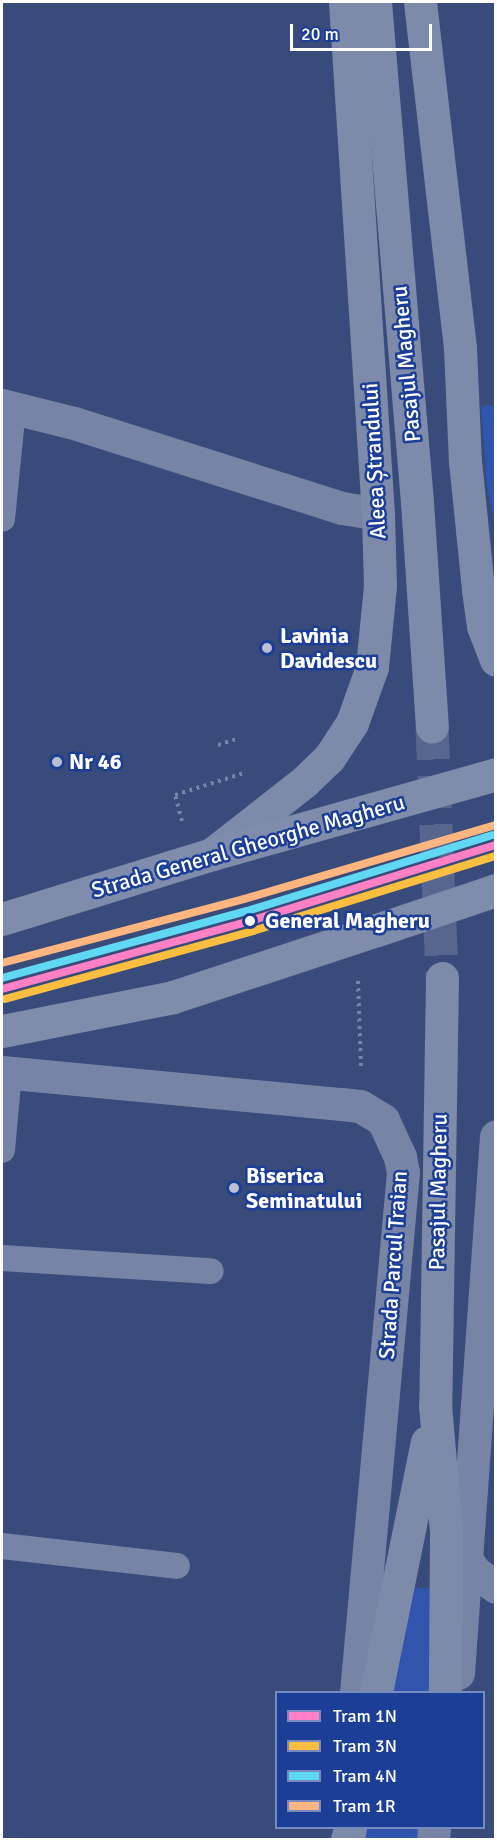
<!DOCTYPE html>
<html>
<head>
<meta charset="utf-8">
<style>
	body { margin:0 }
	#map { position:relative; width:497px; height:1841px; overflow:hidden; background:#384b7b; font-family:Signika,sans-serif }
	div>[style] { position:absolute }
	[style*='--x'] { left:calc(var(--x)*1px); top:calc(var(--y)*1px); width:calc(var(--w)*1px); rotate:calc(var(--a)*1deg) }
	.green>* { inset:0; background:#3155ac; transform-origin:0 0 }
	.secondary-tunnel>* { height:33px; margin-top:-16.5px; transform-origin:0; background:repeating-linear-gradient(90deg,#56668f 0 33px,transparent 0 49px) }
	.path>* { height:4px; margin-top:-2px; transform-origin:0; background:repeating-linear-gradient(90deg,#7784a6 0 3px,transparent 0 7.5px) }
	.lane>* { height:26px; margin:-13px; padding:0 13px; transform-origin:13px; border-radius:13px; background:#7784a6 }
	.street>* { height:33px; margin:-16.5px; padding:0 16.5px; transform-origin:16.5px; border-radius:16.5px; background:#7784a6 }
	.secondary>* { height:33px; margin:-16.5px; padding:0 16.5px; transform-origin:16.5px; border-radius:16.5px; background:#7d8aaa }
	.primary>* { height:33px; margin:-16.5px; padding:0 16.5px; transform-origin:16.5px; border-radius:16.5px; background:#808cab }
	.primary-bridge>* { height:33px; margin:-16.5px; padding:0 16.5px; transform-origin:16.5px; border-radius:16.5px; background:#808cab }
	.tram-1>* { height:8px; margin:-4px; padding:0 4px; transform-origin:4px; border-radius:4px; background:#ff80c5 }
	.tram-2>* { height:8px; margin:-4px; padding:0 4px; transform-origin:4px; border-radius:4px; background:#fbbe40 }
	.tram-3>* { height:8px; margin:-4px; padding:0 4px; transform-origin:4px; border-radius:4px; background:#60d8f3 }
	.tram-4>* { height:8px; margin:-4px; padding:0 4px; transform-origin:4px; border-radius:4px; background:#ffb580 }
	.dots>* { width:16px; height:16px; translate:-50% -50%; box-sizing:border-box; border:3px solid #1c3e97; border-radius:50% }
	span { translate:-50% -50%; white-space:nowrap; text-align:center; line-height:1.15; -webkit-text-stroke:5px #1c3e97; paint-order:stroke }
	.street-label { font-size:22px; color:#fff }
	.poi-label { font-size:22px; color:#fff; font-weight:700 }
	.left { translate:0 -50%; text-align:left }
	.stop-label { font-size:22px; color:#fff; font-weight:700 }
	.frame { position:absolute; inset:0; border:3px solid #fff; pointer-events:none }
	.legend { position:absolute; left:275px; top:1691px; width:210px; height:138px; box-sizing:border-box; background:#1c3e97; border:2px solid #778bc1; margin:0; padding:8px 10px; list-style:none; font-size:18px; color:#fff }
	.legend li { display:flex; align-items:center; gap:12px; height:30px }
	.legend b { width:30px; border:2px solid #778bc1 }
	.scale { position:absolute; left:290px; top:24px; width:142px; height:27px; box-sizing:border-box; border:3px solid #fff; border-top:0; padding-left:8px; font-size:18px; line-height:21px; white-space:nowrap; color:#fff; -webkit-text-stroke:4px #1c3e97; paint-order:stroke }
</style>
</head>
<body>
<div id="map">
	<div class="green">
		<div style="clip-path:polygon(495px 405px,496px 405px,495px 526px,487px 485px,481px 406px)"></div>
		<div style="clip-path:polygon(397px 1586px,444px 1590px,445px 1692px,382px 1692px)"></div>
		<div style="left:362px;top:1828px;width:72px;height:12px"></div>
	</div>
	<div class="secondary-tunnel">
		<div style="--x:432;--y:726;--w:252;--a:87.7"></div>
	</div>
	<div class="path">
		<div style="--x:218;--y:745;--w:22;--a:-18"></div>
		<div style="--x:182;--y:821;--w:27;--a:-105"></div>
		<div style="--x:175;--y:795;--w:72;--a:-17.7"></div>
		<div style="--x:358;--y:981;--w:85;--a:88"></div>
	</div>
	<div class="lane">
		<div style="--x:2;--y:519;--w:112;--a:-84.3"></div>
		<div style="--x:2;--y:1150;--w:77;--a:-84.8"></div>
		<div style="--x:2;--y:1258;--w:209;--a:3.6"></div>
		<div style="--x:2;--y:1546;--w:176;--a:6.5"></div>
	</div>
	<div class="street">
		<div style="--x:2;--y:405;--w:74;--a:14"></div>
		<div style="--x:74;--y:423;--w:281;--a:17.6"></div>
		<div style="--x:342;--y:508;--w:36;--a:9"></div>
		<div style="--x:2;--y:1072;--w:341;--a:5.4"></div>
		<div style="--x:341;--y:1104;--w:19;--a:6"></div>
		<div style="--x:360;--y:1106;--w:27;--a:31"></div>
		<div style="--x:383;--y:1120;--w:41;--a:65.3"></div>
		<div style="--x:400;--y:1157;--w:15;--a:79"></div>
		<div style="--x:403;--y:1172;--w:522;--a:95.16"></div>
		<div style="--x:465;--y:1557;--w:17;--a:57"></div>
		<div style="--x:474;--y:1571;--w:27;--a:36"></div>
		<div style="--x:458;--y:1673;--w:538;--a:-85.95"></div>
		<div style="--x:433;--y:1840;--w:12;--a:-85"></div>
	</div>
	<div class="secondary">
		<div style="--x:375;--y:2;--w:502;--a:85.2"></div>
		<div style="--x:417;--y:502;--w:225;--a:86.2"></div>
		<div style="--x:420;--y:2;--w:348;--a:83.4"></div>
		<div style="--x:460;--y:348;--w:113;--a:87.5"></div>
		<div style="--x:465;--y:461;--w:130;--a:84.2"></div>
		<div style="--x:478;--y:590;--w:36;--a:82"></div>
		<div style="--x:483;--y:626;--w:36;--a:69"></div>
		<div style="--x:212;--y:854;--w:118;--a:-38.1"></div>
		<div style="--x:305;--y:781;--w:33;--a:-44"></div>
		<div style="--x:329;--y:758;--w:42;--a:-56.7"></div>
		<div style="--x:352;--y:723;--w:59;--a:-70.3"></div>
		<div style="--x:372;--y:667;--w:81;--a:-84.4"></div>
		<div style="--x:380;--y:586;--w:72;--a:-91.6"></div>
		<div style="--x:378;--y:514;--w:513;--a:-93.69"></div>
		<div style="--x:442;--y:978;--w:427;--a:90.9"></div>
		<div style="--x:435;--y:1405;--w:127;--a:85"></div>
		<div style="--x:446;--y:1532;--w:160;--a:90.4"></div>
		<div style="--x:376;--y:1692;--w:255;--a:-78.5"></div>
		<div style="--x:347;--y:1840;--w:12;--a:-76"></div>
	</div>
	<div class="primary">
		<div style="--x:2;--y:919;--w:220;--a:-17.2"></div>
		<div style="--x:2;--y:1031;--w:174;--a:-11.2"></div>
		<div style="--x:173;--y:997;--w:215;--a:-18.2"></div>
	</div>
	<div class="primary-bridge">
		<div style="--x:212;--y:854;--w:295;--a:-15.7"></div>
		<div style="--x:377;--y:930;--w:126;--a:-18.6"></div>
	</div>
	<div class="tram-1">
		<div style="--x:2;--y:989;--w:257;--a:-15.3"></div>
		<div style="--x:250;--y:921;--w:257;--a:-17.2"></div>
	</div>
	<div class="tram-2">
		<div style="--x:5;--y:999;--w:257;--a:-15.3"></div>
		<div style="--x:253;--y:931;--w:254;--a:-17.2"></div>
	</div>
	<div class="tram-3">
		<div style="--x:2;--y:978;--w:254;--a:-15.3"></div>
		<div style="--x:247;--y:911;--w:257;--a:-17.2"></div>
	</div>
	<div class="tram-4">
		<div style="--x:2;--y:963;--w:250;--a:-14.8"></div>
		<div style="--x:244;--y:899;--w:263;--a:-16.4"></div>
	</div>
	<div class="dots">
		<div style="left:267px;top:648px;background:#b9c0d1"></div>
		<div style="left:57px;top:762px;background:#b9c0d1"></div>
		<div style="left:250px;top:921px;background:#fff"></div>
		<div style="left:234px;top:1188px;background:#b9c0d1"></div>
	</div>
	<div class="street-label">
		<span style="left:406px;top:364px;rotate:-95deg">Pasajul Magheru</span>
		<span style="left:374px;top:461px;rotate:-93deg">Aleea Ștrandului</span>
		<span style="left:248px;top:846px;rotate:-16deg">Strada General Gheorghe Magheru</span>
		<span style="left:438px;top:1192px;rotate:-89deg">Pasajul Magheru</span>
		<span style="left:393px;top:1265px;rotate:-86deg">Strada Parcul Traian</span>
	</div>
	<div class="poi-label">
		<span class="left" style="left:280px;top:648px">Lavinia<br>Davidescu</span>
		<span class="left" style="left:69px;top:762px">Nr 46</span>
		<span class="left" style="left:246px;top:1188px">Biserica<br>Seminatului</span>
	</div>
	<div class="stop-label">
		<span class="left" style="left:265px;top:921px">General Magheru</span>
	</div>
	<div class="frame"></div>
	<ul class="legend">
	<li><b style="height:8px;background:#ff80c5"></b>Tram 1N</li>
	<li><b style="height:8px;background:#fbbe40"></b>Tram 3N</li>
	<li><b style="height:8px;background:#60d8f3"></b>Tram 4N</li>
	<li><b style="height:8px;background:#ffb580"></b>Tram 1R</li>
	</ul>
	<div class="scale">20 m</div>
</div>
</body>
</html>
